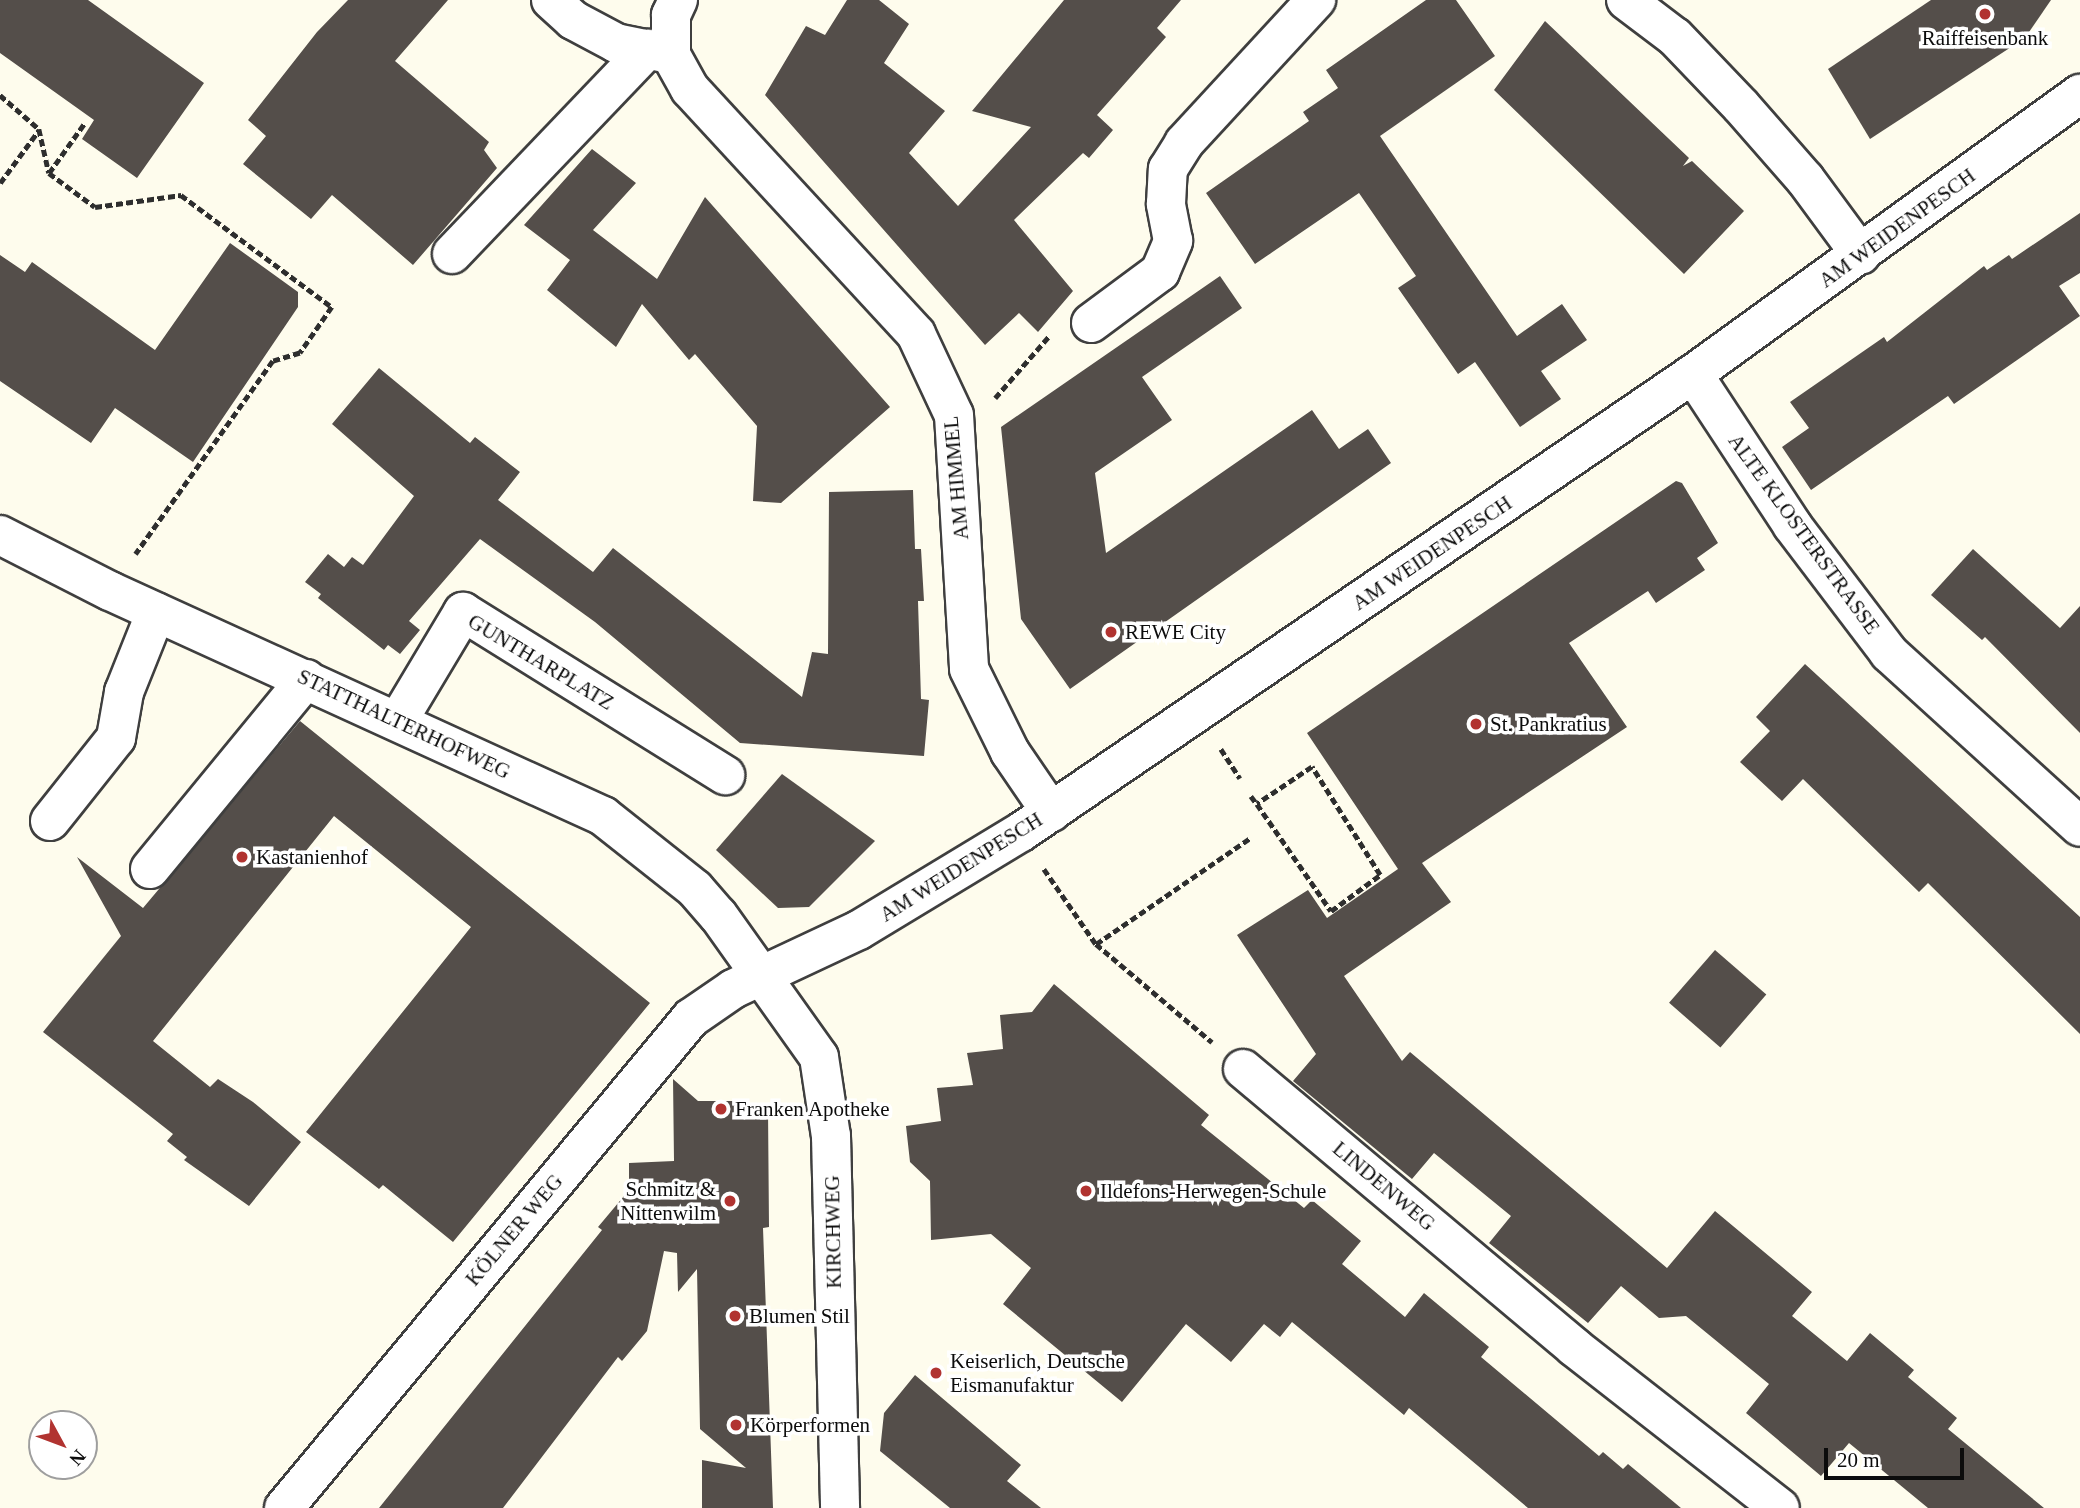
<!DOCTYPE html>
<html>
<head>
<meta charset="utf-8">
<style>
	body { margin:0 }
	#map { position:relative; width:2080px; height:1508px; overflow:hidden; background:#fefced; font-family:Georgia,serif }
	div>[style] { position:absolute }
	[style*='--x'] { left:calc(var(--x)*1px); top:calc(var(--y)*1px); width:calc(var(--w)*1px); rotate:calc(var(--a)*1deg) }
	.building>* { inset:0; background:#544e4a; transform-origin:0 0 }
	.path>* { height:4.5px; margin-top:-2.25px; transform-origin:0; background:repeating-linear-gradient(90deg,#2e2e2e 0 7px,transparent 0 10.5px) }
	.roads { filter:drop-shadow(2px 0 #3f3f3f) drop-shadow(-2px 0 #3f3f3f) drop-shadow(0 2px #3f3f3f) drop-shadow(0 -2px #3f3f3f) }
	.minor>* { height:38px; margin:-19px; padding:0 19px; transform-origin:19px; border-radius:19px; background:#fff }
	.dots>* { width:19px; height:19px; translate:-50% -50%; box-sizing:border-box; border:4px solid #fff; border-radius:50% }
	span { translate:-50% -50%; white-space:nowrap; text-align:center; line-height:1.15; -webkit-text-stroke:7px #fff; paint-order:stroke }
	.poi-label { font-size:21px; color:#0c0c0c }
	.left { translate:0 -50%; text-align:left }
	.right { translate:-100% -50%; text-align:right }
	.street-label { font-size:21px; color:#0c0c0c }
	.north { position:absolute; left:28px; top:1410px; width:70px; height:70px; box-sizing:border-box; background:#fff; border:2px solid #9e9e9e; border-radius:50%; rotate:131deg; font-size:19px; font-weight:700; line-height:28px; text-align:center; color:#0c0c0c }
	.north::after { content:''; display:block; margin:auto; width:24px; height:32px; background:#b13330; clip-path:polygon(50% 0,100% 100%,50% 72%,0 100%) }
	.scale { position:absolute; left:1824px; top:1448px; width:140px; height:32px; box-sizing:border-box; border:4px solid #0c0c0c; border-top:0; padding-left:9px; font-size:21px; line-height:24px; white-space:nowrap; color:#0c0c0c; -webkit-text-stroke:5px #fff; paint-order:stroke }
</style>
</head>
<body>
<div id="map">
	<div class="building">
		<div style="clip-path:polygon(0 0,88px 0,204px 83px,137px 178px,82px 139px,94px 120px,0 53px)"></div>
		<div style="clip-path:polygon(348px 0,448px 0,395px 61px,489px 142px,484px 150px,497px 168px,413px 265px,332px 195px,311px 219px,243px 164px,266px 136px,248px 120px,317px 32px)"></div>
		<div style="clip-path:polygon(847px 0,879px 0,909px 24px,884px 63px,945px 111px,909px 153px,958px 206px,1031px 127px,972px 111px,1064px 0,1181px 0,1157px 28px,1166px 37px,1097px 115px,1113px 130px,1089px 158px,1083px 153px,1014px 220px,1073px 291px,1038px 332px,1019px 313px,985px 345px,765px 95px,806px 26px,825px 35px)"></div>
		<div style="clip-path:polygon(1426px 0,1456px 0,1495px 56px,1380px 136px,1517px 336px,1562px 304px,1587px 340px,1541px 371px,1561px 399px,1520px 427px,1475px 362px,1458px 374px,1398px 288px,1416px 276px,1359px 193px,1255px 264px,1206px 193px,1309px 121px,1303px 112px,1338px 88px,1326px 70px)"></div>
		<div style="clip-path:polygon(1931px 0,2051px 0,2025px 38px,1870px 139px,1828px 69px)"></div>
		<div style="clip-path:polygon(1545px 21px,1689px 158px,1683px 166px,1692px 161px,1744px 211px,1684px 274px,1494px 90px)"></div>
		<div style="clip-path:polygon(592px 149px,636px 183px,593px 230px,657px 279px,705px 197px,890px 407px,781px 503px,753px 501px,757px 426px,695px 354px,689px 360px,642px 304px,616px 347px,547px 290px,570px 260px,524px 225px)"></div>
		<div style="clip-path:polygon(2080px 213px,2080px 273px,2059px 286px,2080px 316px,1954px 404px,1948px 396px,1811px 490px,1782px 447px,1809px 428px,1790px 402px,1884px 337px,1887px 342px,1984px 266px,1987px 270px,2009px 255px,2012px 259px)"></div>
		<div style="clip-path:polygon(230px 243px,298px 292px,298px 307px,193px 462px,115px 408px,91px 443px,0 381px,0 255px,25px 272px,32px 262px,155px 350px)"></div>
		<div style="clip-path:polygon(1220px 276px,1242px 308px,1142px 377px,1172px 420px,1095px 473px,1106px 553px,1312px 410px,1339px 449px,1368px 429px,1391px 463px,1070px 689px,1021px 619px,1001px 427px)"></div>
		<div style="clip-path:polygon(379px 368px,470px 443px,475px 437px,520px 472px,498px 500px,593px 572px,613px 548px,802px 697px,812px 652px,828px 654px,829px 492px,913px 490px,915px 549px,921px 549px,924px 601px,918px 601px,921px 699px,929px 700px,924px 756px,740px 743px,595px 622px,480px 539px,409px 621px,420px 630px,400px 654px,388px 645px,384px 650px,318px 598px,321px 594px,305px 582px,328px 554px,344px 567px,352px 557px,363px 565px,414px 496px,332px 424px)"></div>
		<div style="clip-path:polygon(1676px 481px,1682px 483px,1718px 543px,1697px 558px,1705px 570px,1656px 603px,1648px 591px,1569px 643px,1627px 727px,1422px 863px,1451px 902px,1344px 976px,1402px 1061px,1410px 1052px,1667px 1268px,1715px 1211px,1812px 1292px,1792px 1316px,1847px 1361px,1870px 1333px,1914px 1370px,1908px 1377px,1957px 1418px,1948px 1429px,2044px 1508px,1928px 1508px,1849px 1443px,1821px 1476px,1746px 1413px,1769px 1384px,1686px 1316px,1659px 1318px,1621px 1286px,1588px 1323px,1489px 1243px,1511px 1216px,1434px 1153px,1412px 1179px,1293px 1081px,1316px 1054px,1237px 935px,1308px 890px,1327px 918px,1398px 869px,1307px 733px)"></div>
		<div style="clip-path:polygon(1973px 549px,2060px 628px,2080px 606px,2080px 733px,1985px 637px,1982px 640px,1931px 595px)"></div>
		<div style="clip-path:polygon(1805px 664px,2080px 917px,2080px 1034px,1928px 883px,1919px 892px,1803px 779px,1782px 801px,1740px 762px,1770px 731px,1756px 717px)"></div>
		<div style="clip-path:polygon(300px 721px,650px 1003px,453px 1242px,383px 1185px,379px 1189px,306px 1132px,471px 927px,334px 816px,153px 1041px,210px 1087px,218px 1079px,253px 1102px,301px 1142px,249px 1206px,184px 1160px,187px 1157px,167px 1141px,173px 1134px,43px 1032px,121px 936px,77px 857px,143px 908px)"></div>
		<div style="clip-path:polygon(782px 774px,875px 841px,809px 907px,778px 908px,716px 850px)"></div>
		<div style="left:1715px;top:950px;width:68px;height:70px;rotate:41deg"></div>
		<div style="clip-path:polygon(1054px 984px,1209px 1115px,1201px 1125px,1304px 1208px,1312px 1200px,1361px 1241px,1342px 1264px,1405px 1317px,1424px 1293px,1489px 1347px,1481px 1357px,1599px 1456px,1603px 1452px,1623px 1469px,1628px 1464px,1681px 1508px,1528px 1508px,1409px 1408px,1404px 1415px,1292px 1322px,1280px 1337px,1264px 1324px,1231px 1362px,1186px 1324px,1122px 1402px,1003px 1304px,1031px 1268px,991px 1234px,931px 1240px,930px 1181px,910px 1162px,906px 1126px,941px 1121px,937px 1088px,973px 1085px,967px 1053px,1003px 1049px,1000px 1015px,1032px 1012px)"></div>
		<div style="clip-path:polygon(673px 1079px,698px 1101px,740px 1101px,768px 1109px,769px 1227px,763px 1228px,773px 1508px,702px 1508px,702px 1460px,746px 1468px,700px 1429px,697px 1269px,678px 1292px,677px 1253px,664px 1251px,647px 1331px,622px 1361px,618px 1357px,503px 1508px,379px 1508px,602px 1230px,598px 1227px,629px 1190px,629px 1163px,674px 1161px)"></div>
		<div style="clip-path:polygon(915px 1375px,1021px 1465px,1007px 1481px,1041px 1508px,950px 1508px,880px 1451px,884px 1413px)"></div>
	</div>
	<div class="path">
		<div style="--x:0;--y:95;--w:52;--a:41.1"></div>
		<div style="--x:39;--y:129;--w:45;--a:77.2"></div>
		<div style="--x:49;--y:173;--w:57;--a:36.5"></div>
		<div style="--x:95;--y:207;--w:87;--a:-7.9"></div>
		<div style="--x:181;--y:195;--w:188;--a:36.6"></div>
		<div style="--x:332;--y:307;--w:56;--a:124.8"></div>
		<div style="--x:300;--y:353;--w:28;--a:163"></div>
		<div style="--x:273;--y:361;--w:237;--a:125.4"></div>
		<div style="--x:49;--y:173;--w:60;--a:-54.5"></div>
		<div style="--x:0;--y:183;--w:66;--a:-53.7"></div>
		<div style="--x:995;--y:398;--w:82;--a:-48.9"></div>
		<div style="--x:1221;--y:749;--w:35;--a:57"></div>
		<div style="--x:1251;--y:796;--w:10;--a:53"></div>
		<div style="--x:1257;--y:804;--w:130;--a:55.3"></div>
		<div style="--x:1331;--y:911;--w:61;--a:-36.3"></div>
		<div style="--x:1380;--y:875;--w:128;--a:-122.2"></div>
		<div style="--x:1312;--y:767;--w:66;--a:146.1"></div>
		<div style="--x:1044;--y:869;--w:91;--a:55.3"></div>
		<div style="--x:1096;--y:944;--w:152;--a:40.2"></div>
		<div style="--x:1096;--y:944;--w:187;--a:-34.5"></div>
	</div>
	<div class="roads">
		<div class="minor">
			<div style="--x:551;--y:0;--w:30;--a:42"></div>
			<div style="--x:573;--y:20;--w:49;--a:28.1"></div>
			<div style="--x:616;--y:43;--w:54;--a:11.7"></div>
			<div style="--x:678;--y:0;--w:17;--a:115"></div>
			<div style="--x:671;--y:15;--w:40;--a:90"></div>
			<div style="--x:671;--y:55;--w:39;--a:61"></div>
			<div style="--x:690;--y:89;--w:333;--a:47.3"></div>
			<div style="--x:916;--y:334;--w:89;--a:64.9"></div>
			<div style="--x:954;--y:415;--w:254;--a:86.6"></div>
			<div style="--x:969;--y:669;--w:93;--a:63.7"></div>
			<div style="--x:1010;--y:752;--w:73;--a:55.7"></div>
			<div style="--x:1626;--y:0;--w:61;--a:37.1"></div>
			<div style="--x:1675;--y:37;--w:95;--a:46.3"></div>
			<div style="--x:1741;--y:106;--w:97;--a:48.8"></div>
			<div style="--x:1805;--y:179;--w:94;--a:53.6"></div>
			<div style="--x:452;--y:254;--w:284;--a:-46.3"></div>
			<div style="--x:1091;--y:323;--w:86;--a:-36.5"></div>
			<div style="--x:1160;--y:272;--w:34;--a:-67"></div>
			<div style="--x:1173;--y:241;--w:38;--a:-101"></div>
			<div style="--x:1166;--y:204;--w:35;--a:-87"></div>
			<div style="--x:1168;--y:169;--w:31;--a:-58"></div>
			<div style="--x:1184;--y:143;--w:195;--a:-47.3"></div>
			<div style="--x:1693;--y:374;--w:181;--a:56.7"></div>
			<div style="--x:1792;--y:525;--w:161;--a:52.8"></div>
			<div style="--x:1889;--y:653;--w:258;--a:42.3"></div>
			<div style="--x:0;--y:535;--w:123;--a:27"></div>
			<div style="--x:110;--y:591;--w:542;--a:24.53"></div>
			<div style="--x:603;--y:816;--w:117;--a:38.4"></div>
			<div style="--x:695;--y:889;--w:35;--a:49"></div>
			<div style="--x:718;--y:915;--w:174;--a:54.6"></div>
			<div style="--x:819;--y:1057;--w:80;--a:81.4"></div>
			<div style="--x:831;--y:1136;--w:372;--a:88.6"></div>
			<div style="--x:399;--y:719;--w:125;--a:-59.1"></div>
			<div style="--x:463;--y:612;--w:309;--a:31.9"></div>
			<div style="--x:50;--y:821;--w:106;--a:-51.5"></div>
			<div style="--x:116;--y:738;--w:47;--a:-80.1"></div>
			<div style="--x:124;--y:692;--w:86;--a:-68.2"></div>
			<div style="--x:150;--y:869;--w:246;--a:-50.6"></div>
			<div style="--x:1243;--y:1069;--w:432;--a:40"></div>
			<div style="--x:1574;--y:1347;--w:261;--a:38"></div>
			<div style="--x:284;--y:1508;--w:637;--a:-50.29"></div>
			<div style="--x:691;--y:1018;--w:51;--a:-34.6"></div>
			<div style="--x:733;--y:989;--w:139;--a:-25.1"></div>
			<div style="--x:859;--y:930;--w:189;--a:-31.2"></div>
			<div style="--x:1021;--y:832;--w:813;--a:-34.28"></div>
			<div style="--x:1693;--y:374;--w:478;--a:-35.9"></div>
		</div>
	</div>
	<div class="dots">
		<div style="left:1985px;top:14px;background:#b13330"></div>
		<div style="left:1111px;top:632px;background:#b13330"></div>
		<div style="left:1476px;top:724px;background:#b13330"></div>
		<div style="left:242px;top:857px;background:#b13330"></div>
		<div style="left:721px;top:1109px;background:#b13330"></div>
		<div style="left:1086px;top:1191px;background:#b13330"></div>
		<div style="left:730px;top:1201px;background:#b13330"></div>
		<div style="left:735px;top:1316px;background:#b13330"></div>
		<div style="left:936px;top:1373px;background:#b13330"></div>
		<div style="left:736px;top:1425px;background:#b13330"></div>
	</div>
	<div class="poi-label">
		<span style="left:1985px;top:38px">Raiffeisenbank</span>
		<span class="left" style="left:1125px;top:632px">REWE City</span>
		<span class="left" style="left:1490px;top:724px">St. Pankratius</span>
		<span class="left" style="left:256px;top:857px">Kastanienhof</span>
		<span class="left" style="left:735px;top:1109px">Franken Apotheke</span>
		<span class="right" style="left:716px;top:1201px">Schmitz &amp;<br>Nittenwilm</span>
		<span class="left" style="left:1100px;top:1191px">Ildefons-Herwegen-Schule</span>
		<span class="left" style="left:749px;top:1316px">Blumen Stil</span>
		<span class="left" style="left:950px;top:1373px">Keiserlich, Deutsche<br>Eismanufaktur</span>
		<span class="left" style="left:750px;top:1425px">Körperformen</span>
	</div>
	<div class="street-label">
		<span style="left:1897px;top:228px;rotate:-36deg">AM WEIDENPESCH</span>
		<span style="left:956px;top:478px;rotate:-95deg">AM HIMMEL</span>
		<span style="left:1804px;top:534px;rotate:54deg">ALTE KLOSTERSTRASSE</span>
		<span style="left:1432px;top:553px;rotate:-34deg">AM WEIDENPESCH</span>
		<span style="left:541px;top:662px;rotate:31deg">GUNTHARPLATZ</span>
		<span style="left:404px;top:724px;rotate:25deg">STATTHALTERHOFWEG</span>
		<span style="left:961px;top:867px;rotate:-32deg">AM WEIDENPESCH</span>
		<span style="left:1384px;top:1186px;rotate:40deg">LINDENWEG</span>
		<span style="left:514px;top:1230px;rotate:-50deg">KÖLNER WEG</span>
		<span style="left:833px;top:1232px;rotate:-91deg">KIRCHWEG</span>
	</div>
	<div class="north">N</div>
	<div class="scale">20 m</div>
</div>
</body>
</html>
